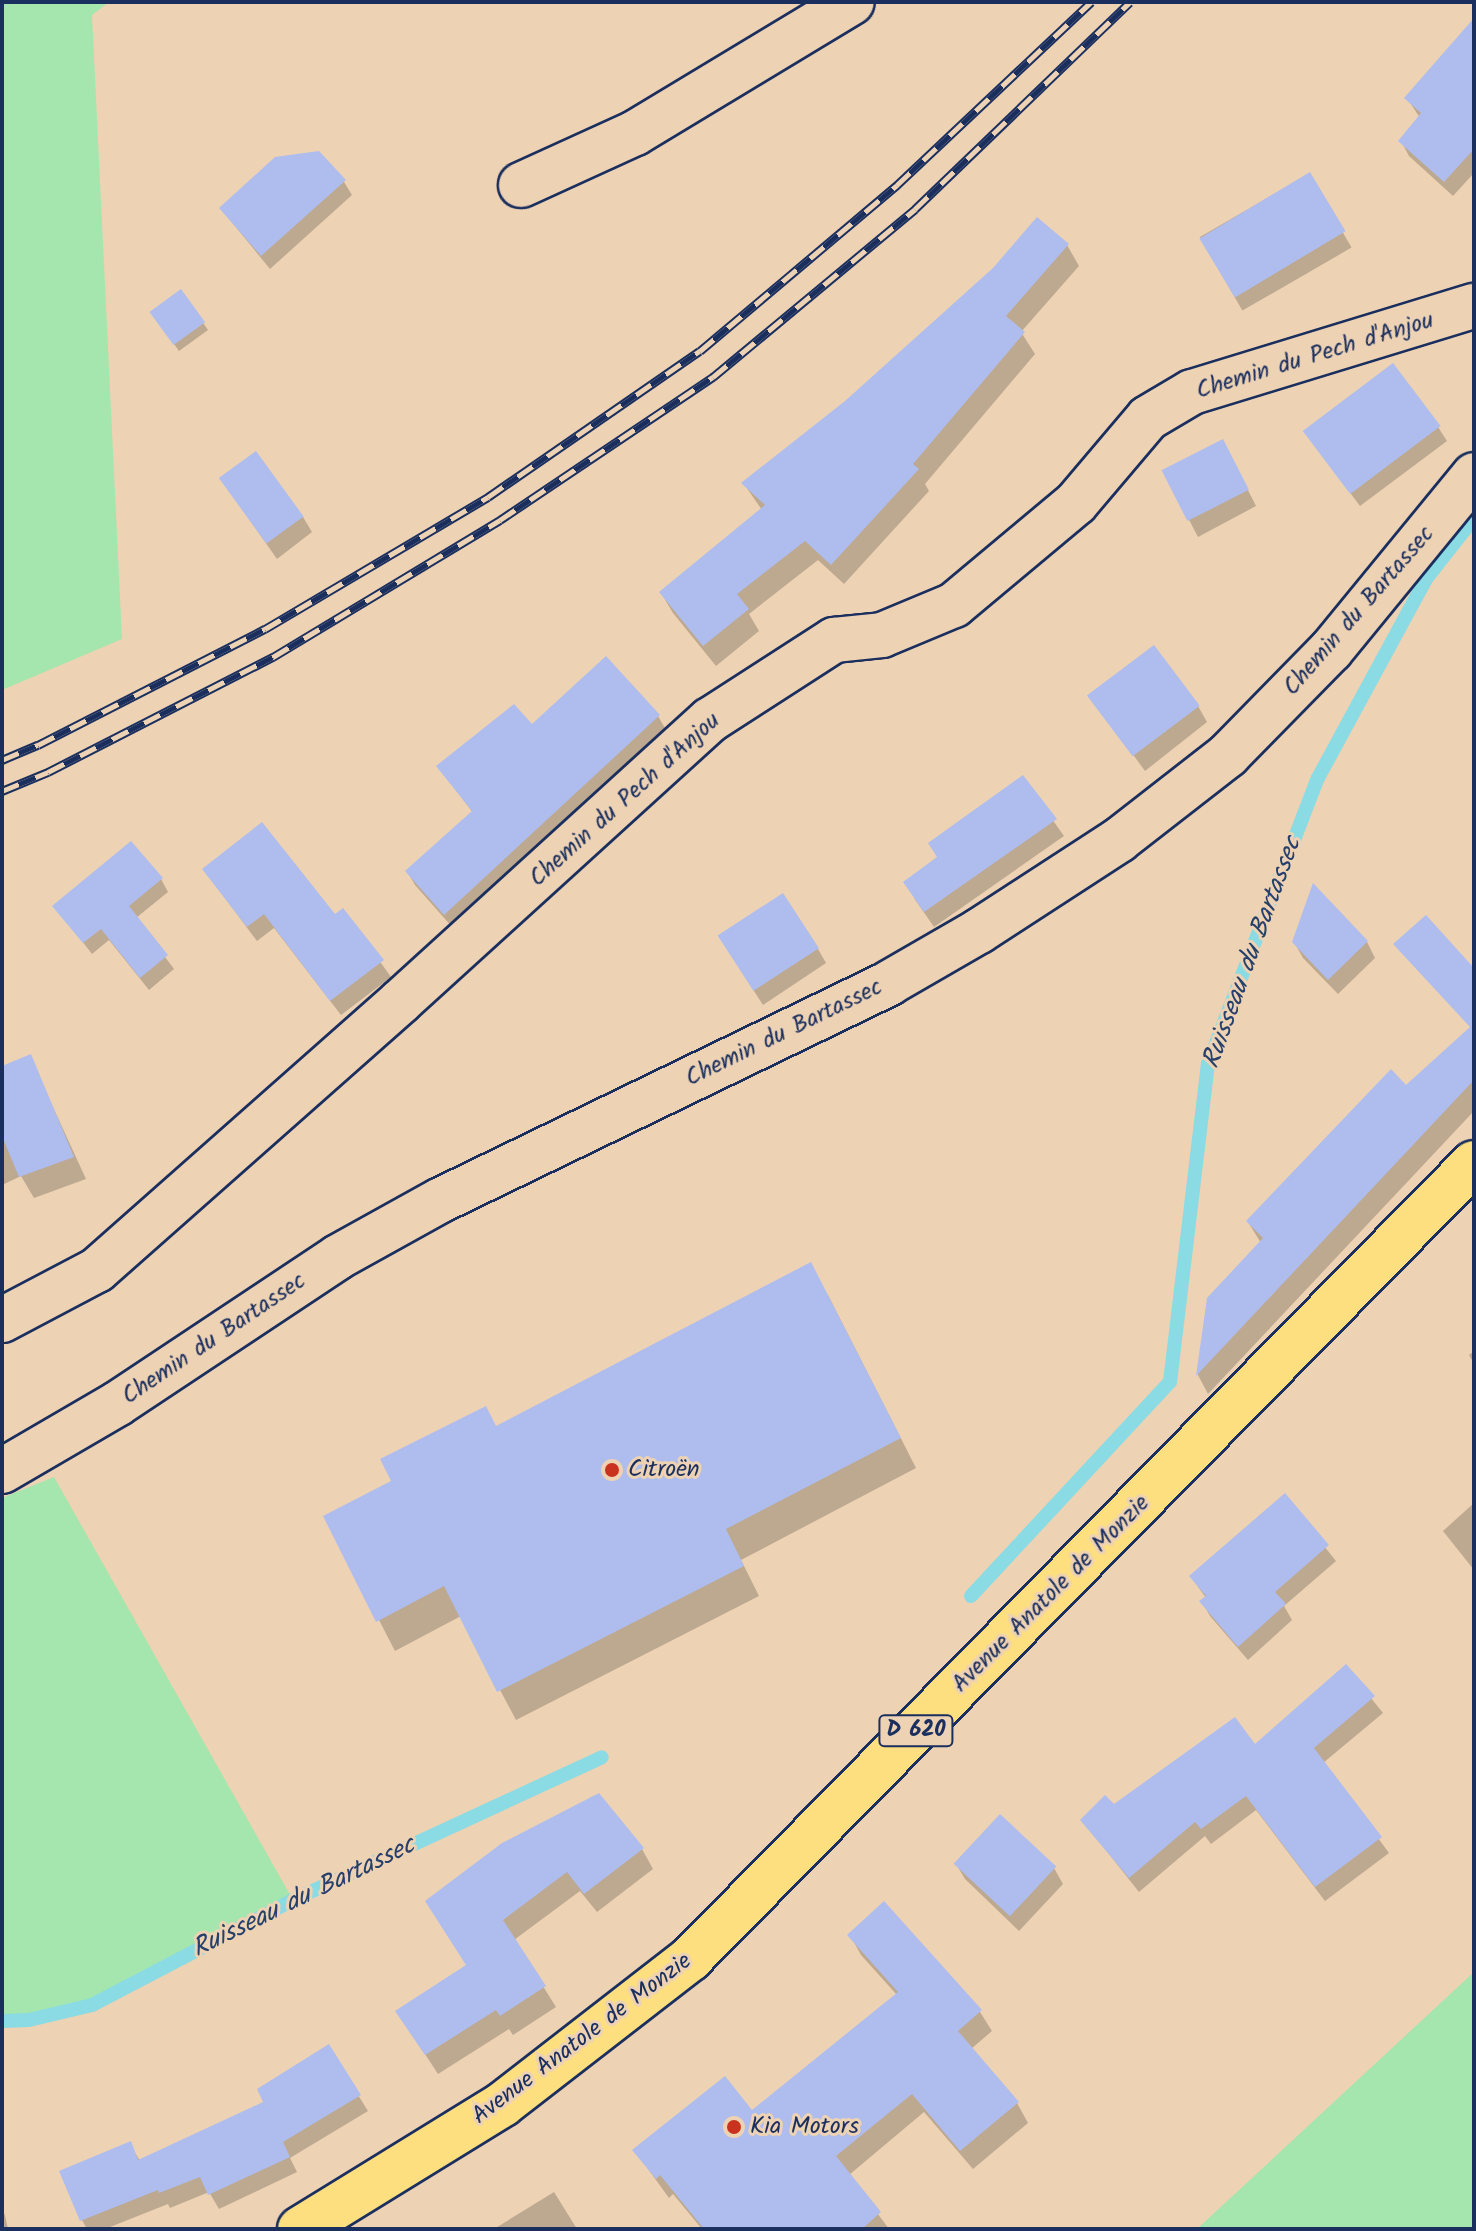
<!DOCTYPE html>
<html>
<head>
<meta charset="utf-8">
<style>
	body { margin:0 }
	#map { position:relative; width:1476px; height:2231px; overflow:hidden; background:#edd2b4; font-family:Kalam,sans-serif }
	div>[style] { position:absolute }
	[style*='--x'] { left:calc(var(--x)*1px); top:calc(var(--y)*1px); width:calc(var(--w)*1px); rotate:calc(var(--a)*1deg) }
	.green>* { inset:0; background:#a5e6ae }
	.shadow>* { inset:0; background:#0003; transform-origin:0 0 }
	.stream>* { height:14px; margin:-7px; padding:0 7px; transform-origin:7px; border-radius:7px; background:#8adbe4 }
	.building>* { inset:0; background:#aebded; transform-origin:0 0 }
	.roads { filter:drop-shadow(2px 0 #1b2f5e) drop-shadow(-2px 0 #1b2f5e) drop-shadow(0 2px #1b2f5e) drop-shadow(0 -2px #1b2f5e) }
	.minor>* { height:44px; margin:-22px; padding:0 22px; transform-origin:22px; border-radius:22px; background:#edd2b4 }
	.major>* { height:44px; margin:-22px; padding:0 22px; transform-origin:22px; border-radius:22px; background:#fddf80 }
	.rail>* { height:9px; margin-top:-4.5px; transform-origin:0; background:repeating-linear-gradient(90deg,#edd2b4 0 18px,#1b2f5e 0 36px); box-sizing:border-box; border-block:2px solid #1b2f5e }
	.dots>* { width:22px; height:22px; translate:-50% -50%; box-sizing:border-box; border:4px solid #edd2b4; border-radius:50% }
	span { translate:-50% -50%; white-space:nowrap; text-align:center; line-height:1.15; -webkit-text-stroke:6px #edd2b4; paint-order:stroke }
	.shield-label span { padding:2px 6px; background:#edd2b4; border:2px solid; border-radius:6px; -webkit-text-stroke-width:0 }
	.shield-label { font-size:22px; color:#1b2f5e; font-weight:700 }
	.street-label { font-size:24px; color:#1b2f5e }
	.poi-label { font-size:24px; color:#1b2f5e }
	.left { translate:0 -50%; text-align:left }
	.water-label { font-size:26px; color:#26406b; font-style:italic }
	.frame { position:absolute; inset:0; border:4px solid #1b2f5e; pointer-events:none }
</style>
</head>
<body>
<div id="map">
	<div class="green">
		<div style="clip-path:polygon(2px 2px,109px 2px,92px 15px,122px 639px,2px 690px)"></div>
		<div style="clip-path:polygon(54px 1477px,293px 1900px,92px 2005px,29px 2020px,2px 2021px,2px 1498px)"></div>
		<div style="clip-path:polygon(1474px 1972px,1474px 2229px,1197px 2229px)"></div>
	</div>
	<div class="shadow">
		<div style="clip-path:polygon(1474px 21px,1474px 173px,1453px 196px,1409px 156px,1401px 141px,1420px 118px,1407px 98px)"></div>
		<div style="left:1309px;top:174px;width:85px;height:126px;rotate:60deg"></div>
		<div style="clip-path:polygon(344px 182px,352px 195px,270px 269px,221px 209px)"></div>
		<div style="clip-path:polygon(1067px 245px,1079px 266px,1021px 332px,1035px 354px,925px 484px,929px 491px,844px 584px,818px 560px,749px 614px,759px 631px,716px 666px,673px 613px,661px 593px,762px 510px,744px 484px)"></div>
		<div style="clip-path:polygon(181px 291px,208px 330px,179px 351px,156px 319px)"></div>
		<div style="clip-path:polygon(1438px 427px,1447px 441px,1360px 506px,1304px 431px)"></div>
		<div style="clip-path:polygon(1231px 457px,1256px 506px,1198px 537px,1163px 470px)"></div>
		<div style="clip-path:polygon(221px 479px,303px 517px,312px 532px,277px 559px)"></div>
		<div style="clip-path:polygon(1092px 698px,1198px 706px,1207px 722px,1145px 771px)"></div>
		<div style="clip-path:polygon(658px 716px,666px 730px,453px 928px,415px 885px,407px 871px,473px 813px,439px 767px,532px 727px)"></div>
		<div style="clip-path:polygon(1023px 778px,1064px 836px,934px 927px,914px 898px,939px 858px)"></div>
		<div style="clip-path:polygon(204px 870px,334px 917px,343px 910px,391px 977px,341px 1015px,274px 928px,257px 941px)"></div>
		<div style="clip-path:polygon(161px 879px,168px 892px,136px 918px,174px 969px,149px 990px,109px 940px,92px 954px,55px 906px)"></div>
		<div style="clip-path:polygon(1313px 887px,1367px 942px,1375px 958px,1338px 994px,1303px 958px,1294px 942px)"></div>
		<div style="clip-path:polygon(818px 949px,826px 963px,763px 1005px,729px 952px)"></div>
		<div style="clip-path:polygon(1474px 1027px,1474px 1111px,1208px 1394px,1198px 1375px,1209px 1299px,1261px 1243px,1248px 1222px)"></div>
		<div style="clip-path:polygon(30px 1057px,86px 1179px,34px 1198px,21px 1176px,2px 1185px,2px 1069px)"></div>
		<div style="clip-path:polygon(828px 1295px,916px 1468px,741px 1560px,759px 1596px,516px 1720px,461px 1616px,395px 1651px,326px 1517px,496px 1428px)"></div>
		<div style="clip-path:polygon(1474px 1351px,1474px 1364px,1469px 1355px)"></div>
		<div style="clip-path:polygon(1284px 1496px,1336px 1561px,1284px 1606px,1292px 1620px,1248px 1660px,1210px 1616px,1202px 1602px,1206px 1598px,1191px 1577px)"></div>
		<div style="clip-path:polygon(1474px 1503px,1474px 1570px,1443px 1531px)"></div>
		<div style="clip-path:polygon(1346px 1667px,1383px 1713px,1323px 1763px,1389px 1853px,1325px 1901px,1256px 1810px,1211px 1844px,1205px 1836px,1139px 1892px,1082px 1820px,1254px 1747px)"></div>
		<div style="clip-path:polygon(642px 1849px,653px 1869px,597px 1912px,580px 1891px,514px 1940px,556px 2007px,513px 2035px,509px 2029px,438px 2074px,410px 2031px,468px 1966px,428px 1902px)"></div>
		<div style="clip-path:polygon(956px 1864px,1054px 1868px,1063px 1884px,1019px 1931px,965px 1879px)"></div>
		<div style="clip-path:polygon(884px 1904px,980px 2012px,992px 2031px,971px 2049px,1017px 2103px,1028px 2123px,973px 2169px,924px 2112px,849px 2175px,889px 2229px,702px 2229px,673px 2194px,669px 2198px,635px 2151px,752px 2113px,897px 1995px,861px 1955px,850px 1935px)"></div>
		<div style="clip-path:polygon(328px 2047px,368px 2111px,290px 2158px,297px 2172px,219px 2209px,209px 2192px,170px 2208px,168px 2204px,105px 2229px,87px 2229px,82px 2220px,130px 2144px,140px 2161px,266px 2103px)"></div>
		<div style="clip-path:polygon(554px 2192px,577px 2229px,494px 2229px)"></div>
		<div style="clip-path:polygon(2px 2210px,5px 2215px,8px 2229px,2px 2229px)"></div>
	</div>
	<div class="stream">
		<div style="--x:971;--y:1596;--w:292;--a:-47.1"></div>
		<div style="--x:1170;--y:1382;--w:320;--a:-83.2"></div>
		<div style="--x:1208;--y:1064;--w:306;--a:-69"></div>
		<div style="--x:1318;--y:778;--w:226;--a:-61.5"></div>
		<div style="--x:1426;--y:579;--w:78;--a:-51.8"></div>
		<div style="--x:2;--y:2021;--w:27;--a:-2"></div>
		<div style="--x:29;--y:2020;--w:65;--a:-13.4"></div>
		<div style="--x:92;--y:2005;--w:227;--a:-27.6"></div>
		<div style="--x:293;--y:1900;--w:340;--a:-24.8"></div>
	</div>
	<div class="building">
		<div style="clip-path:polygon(1474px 18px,1474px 149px,1444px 182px,1398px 141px,1421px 113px,1404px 98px)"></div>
		<div style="clip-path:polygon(319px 151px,346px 180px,261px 256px,219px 208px,275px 157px)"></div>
		<div style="left:1310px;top:172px;width:69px;height:129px;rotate:59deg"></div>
		<div style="clip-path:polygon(1037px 217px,1069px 244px,1006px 316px,1025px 332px,913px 464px,919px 469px,831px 565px,805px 541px,737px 594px,749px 609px,703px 646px,659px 592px,765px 505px,741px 483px,845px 401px,993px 268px)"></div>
		<div style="left:181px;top:289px;width:41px;height:39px;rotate:54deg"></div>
		<div style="left:1393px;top:363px;width:79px;height:113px;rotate:53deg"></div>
		<div style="left:1223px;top:439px;width:57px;height:69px;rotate:63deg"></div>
		<div style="left:256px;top:451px;width:81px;height:46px;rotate:54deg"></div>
		<div style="left:1154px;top:645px;width:76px;height:84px;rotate:53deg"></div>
		<div style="clip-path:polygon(606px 656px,660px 715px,444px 915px,405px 871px,472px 811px,436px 766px,514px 704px,532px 724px)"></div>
		<div style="clip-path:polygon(1023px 775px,1057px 819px,924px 912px,903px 882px,937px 857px,928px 843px)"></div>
		<div style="clip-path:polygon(262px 822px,335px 914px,343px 908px,384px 960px,330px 1001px,264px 914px,247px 927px,202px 869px)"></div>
		<div style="clip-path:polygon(131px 841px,163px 878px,129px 906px,168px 955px,140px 978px,101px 929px,83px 943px,52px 906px)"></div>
		<div style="clip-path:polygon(1313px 883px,1368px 941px,1328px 980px,1292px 942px)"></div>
		<div style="left:783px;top:893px;width:66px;height:78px;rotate:57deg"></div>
		<div style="clip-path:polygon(1426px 915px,1474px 968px,1474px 1080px,1196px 1376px,1207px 1298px,1263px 1238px,1246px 1221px,1391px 1069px,1406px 1085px,1470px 1027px,1393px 944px)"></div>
		<div style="clip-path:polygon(31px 1054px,74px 1157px,19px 1177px,2px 1136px,2px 1066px)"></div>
		<div style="clip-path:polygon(811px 1262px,901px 1438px,726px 1529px,744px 1566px,497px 1692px,444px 1586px,376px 1622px,323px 1516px,391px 1481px,380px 1459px,486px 1406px,496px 1426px)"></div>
		<div style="clip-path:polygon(1285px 1493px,1329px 1545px,1275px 1592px,1286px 1604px,1238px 1647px,1199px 1601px,1206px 1596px,1189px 1576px)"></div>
		<div style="clip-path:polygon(1346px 1664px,1375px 1696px,1314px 1748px,1382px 1837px,1315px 1887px,1246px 1796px,1201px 1829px,1195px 1822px,1129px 1878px,1080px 1820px,1105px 1795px,1114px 1804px,1235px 1717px,1255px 1744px)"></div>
		<div style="clip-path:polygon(599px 1793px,644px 1848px,584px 1894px,567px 1872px,503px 1920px,546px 1986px,500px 2016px,496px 2010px,425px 2055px,395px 2011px,466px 1965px,425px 1901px,502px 1843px)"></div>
		<div style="left:1000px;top:1814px;width:77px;height:68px;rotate:43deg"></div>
		<div style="clip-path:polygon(884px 1901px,982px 2010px,958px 2031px,1019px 2102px,960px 2151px,912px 2094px,836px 2156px,881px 2212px,862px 2229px,704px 2229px,660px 2175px,656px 2179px,632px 2150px,725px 2076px,752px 2110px,898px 1992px,847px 1935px)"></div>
		<div style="clip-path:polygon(329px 2044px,361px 2095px,283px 2142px,290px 2157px,208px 2195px,200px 2177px,159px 2193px,158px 2190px,80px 2221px,59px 2171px,131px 2141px,138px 2160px,263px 2102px,257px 2089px)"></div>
	</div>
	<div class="roads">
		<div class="minor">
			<div style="--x:521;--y:185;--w:125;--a:-24.5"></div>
			<div style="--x:635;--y:133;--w:253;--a:-31.1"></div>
			<div style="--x:2;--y:1320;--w:107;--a:-27.8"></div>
			<div style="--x:97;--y:1270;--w:406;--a:-41.5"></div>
			<div style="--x:401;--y:1001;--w:418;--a:-42.3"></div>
			<div style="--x:710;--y:720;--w:148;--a:-32.8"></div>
			<div style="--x:834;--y:640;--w:48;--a:-5.9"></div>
			<div style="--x:882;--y:635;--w:78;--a:-22.6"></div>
			<div style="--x:954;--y:605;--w:159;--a:-39.9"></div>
			<div style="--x:1076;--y:503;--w:111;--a:-49.7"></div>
			<div style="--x:1148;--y:418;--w:51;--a:-30.6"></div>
			<div style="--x:1192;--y:392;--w:295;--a:-17"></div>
			<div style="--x:2;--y:1471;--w:133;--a:-30.2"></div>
			<div style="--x:117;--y:1404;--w:265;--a:-33.6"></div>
			<div style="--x:338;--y:1257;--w:118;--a:-29"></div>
			<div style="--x:441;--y:1200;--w:498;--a:-25.8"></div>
			<div style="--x:889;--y:983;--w:104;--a:-30"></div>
			<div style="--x:979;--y:931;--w:167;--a:-33"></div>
			<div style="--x:1119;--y:840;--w:138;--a:-37.9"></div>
			<div style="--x:1228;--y:755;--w:147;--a:-45.6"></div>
			<div style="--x:1331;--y:650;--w:226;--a:-50.7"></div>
		</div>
		<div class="major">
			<div style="--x:300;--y:2229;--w:238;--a:-31.6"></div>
			<div style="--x:503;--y:2104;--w:237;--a:-37.8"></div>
			<div style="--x:690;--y:1959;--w:1117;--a:-45.44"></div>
		</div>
	</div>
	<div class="rail">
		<div style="--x:2;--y:760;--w:39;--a:-23"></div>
		<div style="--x:38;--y:745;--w:255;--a:-27.1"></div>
		<div style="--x:265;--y:629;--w:259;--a:-30.6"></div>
		<div style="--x:488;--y:497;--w:257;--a:-34.6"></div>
		<div style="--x:700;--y:351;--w:258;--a:-40.1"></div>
		<div style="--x:897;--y:185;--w:267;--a:-43.3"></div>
		<div style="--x:2;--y:791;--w:50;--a:-22.4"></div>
		<div style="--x:48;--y:772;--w:253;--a:-27.1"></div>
		<div style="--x:273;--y:657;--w:265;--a:-31.1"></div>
		<div style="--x:500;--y:520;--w:257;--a:-33.9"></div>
		<div style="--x:713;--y:377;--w:263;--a:-39.7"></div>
		<div style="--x:915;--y:209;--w:298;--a:-43.9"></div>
	</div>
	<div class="dots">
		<div style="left:612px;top:1470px;background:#c8321e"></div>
		<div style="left:734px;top:2127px;background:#c8321e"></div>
	</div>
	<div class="shield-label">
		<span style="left:916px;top:1731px">D 620</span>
	</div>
	<div class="street-label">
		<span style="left:1315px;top:356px;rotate:-17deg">Chemin du Pech d'Anjou</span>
		<span style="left:1359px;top:611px;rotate:-49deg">Chemin du Bartassec</span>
		<span style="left:625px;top:800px;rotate:-42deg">Chemin du Pech d'Anjou</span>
		<span style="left:784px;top:1033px;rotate:-26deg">Chemin du Bartassec</span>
		<span style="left:214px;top:1339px;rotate:-34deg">Chemin du Bartassec</span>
		<span style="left:1051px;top:1594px;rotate:-45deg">Avenue Anatole de Monzie</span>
		<span style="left:582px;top:2039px;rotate:-37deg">Avenue Anatole de Monzie</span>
	</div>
	<div class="poi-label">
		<span class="left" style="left:628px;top:1470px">Citroën</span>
		<span class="left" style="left:750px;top:2127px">Kia Motors</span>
	</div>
	<div class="water-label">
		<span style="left:1253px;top:953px;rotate:-70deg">Ruisseau du Bartassec</span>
		<span style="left:304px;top:1898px;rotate:-26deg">Ruisseau du Bartassec</span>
	</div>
	<div class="frame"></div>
</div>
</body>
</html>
